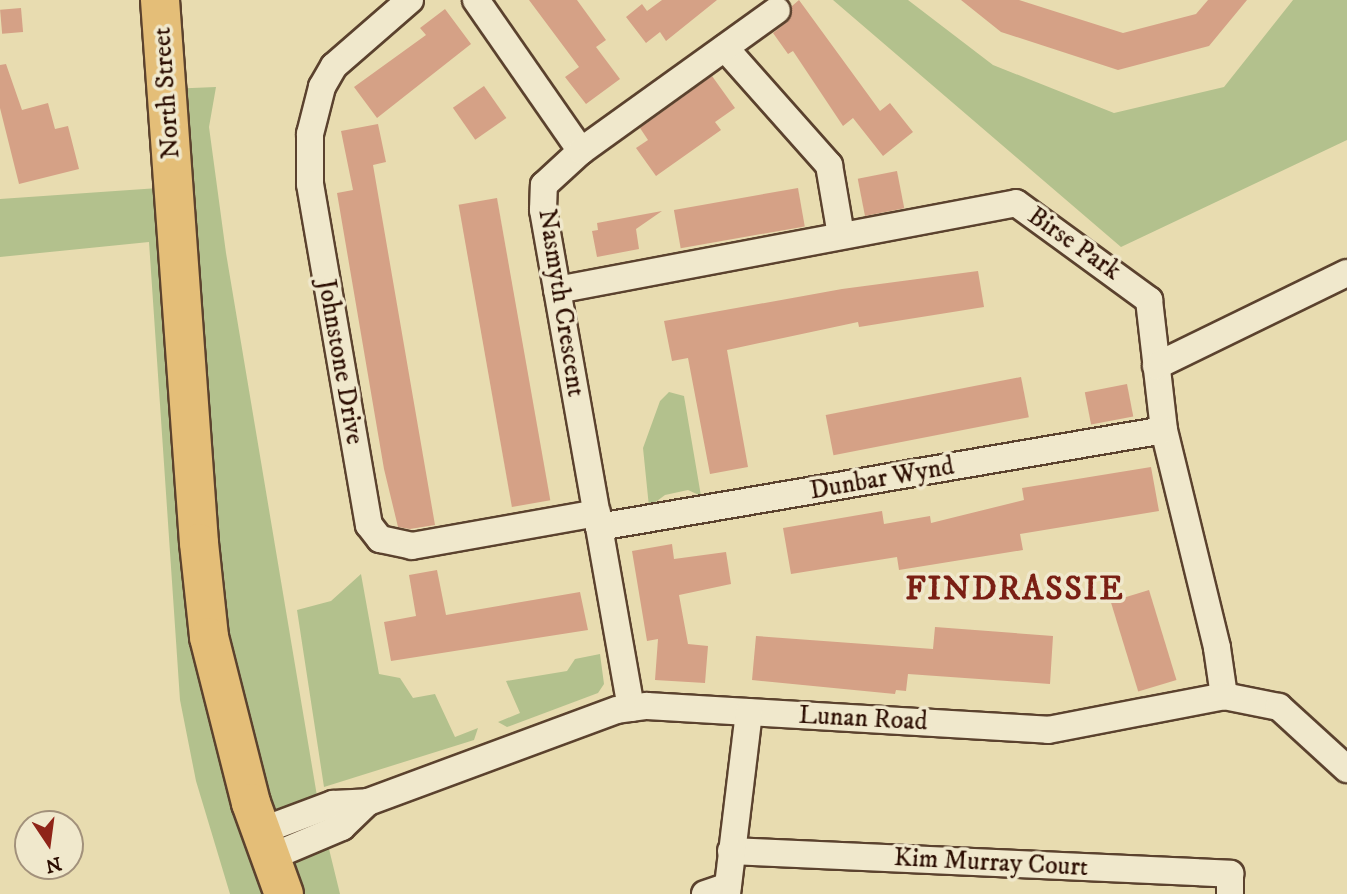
<!DOCTYPE html>
<html>
<head>
<meta charset="utf-8">
<style>
	body { margin:0 }
	#map { position:relative; width:1347px; height:894px; overflow:hidden; background:#e8dcb0; font-family:"IM FELL DW Pica",serif }
	div>[style] { position:absolute }
	[style*='--x'] { left:calc(var(--x)*1px); top:calc(var(--y)*1px); width:calc(var(--w)*1px); rotate:calc(var(--a)*1deg) }
	.green>* { inset:0; background:#b3c18d }
	.building>* { inset:0; background:#d5a186; transform-origin:0 0 }
	.roads { filter:drop-shadow(2px 0 #5b422e) drop-shadow(-2px 0 #5b422e) drop-shadow(0 2px #5b422e) drop-shadow(0 -2px #5b422e) }
	.minor>* { height:26px; margin:-13px; padding:0 13px; transform-origin:13px; border-radius:13px; background:#f0e8cc }
	.primary>* { height:38px; margin:-19px; padding:0 19px; transform-origin:19px; border-radius:19px; background:#e4be78 }
	span { translate:-50% -50%; white-space:nowrap; text-align:center; line-height:1.15; -webkit-text-stroke:7px #f0e8cc; paint-order:stroke }
	.street-label { font-size:26px; color:#2c0e02 }
	.district-label { font-size:33px; color:#7a1f14; font-weight:700; letter-spacing:2px }
	.north { position:absolute; left:14px; top:810px; width:70px; height:70px; box-sizing:border-box; background:#f0e8cc; border:2px solid #a2917b; border-radius:50%; rotate:167deg; font-size:19px; font-weight:700; line-height:28px; text-align:center; color:#2c0e02 }
	.north::after { content:''; display:block; margin:auto; width:24px; height:32px; background:#8f2418; clip-path:polygon(50% 0,100% 100%,50% 72%,0 100%) }
</style>
</head>
<body>
<div id="map">
	<div class="green">
		<div style="clip-path:polygon(833px 0,908px 0,993px 65px,1114px 113px,1224px 87px,1293px 0,1347px 0,1347px 140px,1121px 247px)"></div>
		<div style="clip-path:polygon(216px 87px,209px 127px,226px 253px,319px 808px,340px 894px,230px 894px,196px 781px,180px 700px,149px 242px,0 257px,0 199px,173px 187px,168px 89px)"></div>
		<div style="clip-path:polygon(669px 392px,684px 396px,701px 496px,688px 490px,665px 495px,649px 507px,643px 448px,660px 401px)"></div>
		<div style="clip-path:polygon(361px 574px,379px 674px,400px 678px,413px 698px,435px 694px,455px 737px,478px 728px,474px 740px,324px 787px,297px 610px,331px 601px)"></div>
		<div style="clip-path:polygon(600px 654px,604px 684px,598px 693px,507px 727px,498px 722px,520px 713px,506px 681px,567px 671px,575px 659px)"></div>
	</div>
	<div class="building">
		<div style="clip-path:polygon(529px 0,577px 0,606px 40px,596px 47px,620px 79px,586px 104px,565px 77px,579px 67px)"></div>
		<div style="clip-path:polygon(662px 0,717px 0,666px 41px,660px 32px,646px 43px,626px 17px,642px 4px,647px 11px)"></div>
		<div style="clip-path:polygon(799px 0,880px 111px,890px 103px,913px 132px,883px 156px,853px 118px,843px 126px,793px 51px,788px 54px,773px 33px,787px 22px,792px 6px)"></div>
		<div style="clip-path:polygon(961px 0,1019px 0,1123px 33px,1196px 14px,1208px 0,1247px 0,1209px 46px,1118px 70px,1001px 32px)"></div>
		<div style="left:21px;top:8px;width:24px;height:21px;rotate:85deg"></div>
		<div style="clip-path:polygon(445px 9px,471px 44px,377px 118px,354px 87px,426px 35px,420px 28px)"></div>
		<div style="clip-path:polygon(6px 64px,22px 110px,48px 103px,55px 129px,68px 126px,79px 169px,19px 184px,0 108px,0 65px)"></div>
		<div style="clip-path:polygon(712px 76px,735px 108px,715px 122px,721px 130px,656px 176px,636px 148px,648px 140px,640px 128px)"></div>
		<div style="left:484px;top:86px;width:39px;height:38px;rotate:55deg"></div>
		<div style="clip-path:polygon(378px 124px,386px 162px,373px 165px,435px 525px,410px 529px,398px 527px,384px 469px,337px 193px,353px 190px,341px 131px)"></div>
		<div style="left:897px;top:171px;width:38px;height:40px;rotate:79deg"></div>
		<div style="left:798px;top:188px;width:39px;height:126px;rotate:80deg"></div>
		<div style="left:497px;top:198px;width:307px;height:39px;rotate:80deg"></div>
		<div style="clip-path:polygon(662px 211px,636px 229px,639px 249px,597px 257px,592px 231px,598px 230px,597px 223px)"></div>
		<div style="clip-path:polygon(978px 271px,984px 307px,859px 327px,858px 322px,727px 350px,748px 467px,710px 474px,688px 358px,672px 361px,664px 321px,842px 289px)"></div>
		<div style="left:1021px;top:377px;width:41px;height:199px;rotate:79deg"></div>
		<div style="left:1127px;top:384px;width:33px;height:43px;rotate:79deg"></div>
		<div style="clip-path:polygon(1151px 467px,1159px 511px,1020px 534px,1023px 550px,899px 570px,897px 557px,791px 574px,783px 528px,882px 511px,884px 524px,930px 516px,931px 523px,1024px 500px,1022px 488px)"></div>
		<div style="clip-path:polygon(672px 544px,674px 559px,726px 552px,731px 584px,679px 595px,688px 644px,708px 646px,705px 683px,655px 680px,658px 639px,647px 641px,632px 551px)"></div>
		<div style="clip-path:polygon(437px 570px,446px 615px,580px 592px,588px 630px,391px 661px,384px 622px,416px 616px,409px 575px)"></div>
		<div style="left:1149px;top:590px;width:94px;height:40px;rotate:73deg"></div>
		<div style="clip-path:polygon(935px 627px,1053px 636px,1050px 684px,908px 674px,906px 691px,896px 690px,895px 694px,752px 680px,756px 636px,933px 649px)"></div>
	</div>
	<div class="roads">
		<div class="minor">
			<div style="--x:410;--y:0;--w:101;--a:139"></div>
			<div style="--x:334;--y:66;--w:24;--a:120"></div>
			<div style="--x:322;--y:87;--w:49;--a:104.3"></div>
			<div style="--x:310;--y:134;--w:50;--a:90"></div>
			<div style="--x:310;--y:184;--w:346;--a:80.2"></div>
			<div style="--x:369;--y:525;--w:18;--a:52"></div>
			<div style="--x:380;--y:539;--w:33;--a:12"></div>
			<div style="--x:412;--y:546;--w:188;--a:-10.1"></div>
			<div style="--x:476;--y:0;--w:184;--a:55.2"></div>
			<div style="--x:725;--y:48;--w:157;--a:48.4"></div>
			<div style="--x:829;--y:165;--w:71;--a:80.3"></div>
			<div style="--x:557;--y:290;--w:467;--a:-10.7"></div>
			<div style="--x:1016;--y:203;--w:165;--a:36.1"></div>
			<div style="--x:1149;--y:300;--w:131;--a:83.4"></div>
			<div style="--x:1164;--y:430;--w:224;--a:76.3"></div>
			<div style="--x:1217;--y:648;--w:49;--a:81.7"></div>
			<div style="--x:1156;--y:366;--w:212;--a:-26"></div>
			<div style="--x:599;--y:527;--w:573;--a:-9.74"></div>
			<div style="--x:631;--y:708;--w:506;--a:-100.02"></div>
			<div style="--x:543;--y:210;--w:25;--a:-88"></div>
			<div style="--x:544;--y:185;--w:50;--a:-42.6"></div>
			<div style="--x:581;--y:151;--w:241;--a:-35.7"></div>
			<div style="--x:261;--y:831;--w:77;--a:-20.6"></div>
			<div style="--x:333;--y:804;--w:35;--a:-3"></div>
			<div style="--x:368;--y:802;--w:265;--a:-20.3"></div>
			<div style="--x:617;--y:710;--w:30;--a:-8"></div>
			<div style="--x:647;--y:706;--w:402;--a:3.4"></div>
			<div style="--x:1048;--y:730;--w:179;--a:-10.9"></div>
			<div style="--x:1224;--y:696;--w:56;--a:11.3"></div>
			<div style="--x:1279;--y:707;--w:92;--a:42.4"></div>
			<div style="--x:731;--y:851;--w:500;--a:2.6"></div>
			<div style="--x:1230;--y:874;--w:20;--a:90"></div>
			<div style="--x:271;--y:857;--w:77;--a:-22.9"></div>
			<div style="--x:342;--y:827;--w:36;--a:-44"></div>
			<div style="--x:705;--y:894;--w:24;--a:-19"></div>
			<div style="--x:727;--y:894;--w:183;--a:-83.1"></div>
		</div>
		<div class="primary">
			<div style="--x:160;--y:0;--w:544;--a:85.89"></div>
			<div style="--x:199;--y:543;--w:95;--a:83.9"></div>
			<div style="--x:209;--y:637;--w:171;--a:75.8"></div>
			<div style="--x:251;--y:803;--w:97;--a:70.1"></div>
		</div>
	</div>
	<div class="street-label">
		<span style="left:167px;top:93px;rotate:-94deg">North Street</span>
		<span style="left:1074px;top:244px;rotate:35deg">Birse Park</span>
		<span style="left:561px;top:303px;rotate:81deg">Nasmyth Crescent</span>
		<span style="left:340px;top:362px;rotate:80deg">Johnstone Drive</span>
		<span style="left:882px;top:479px;rotate:-10deg">Dunbar Wynd</span>
		<span style="left:863px;top:719px;rotate:3deg">Lunan Road</span>
		<span style="left:991px;top:863px;rotate:3deg">Kim Murray Court</span>
	</div>
	<div class="district-label">
		<span style="left:1015px;top:590px">FINDRASSIE</span>
	</div>
	<div class="north">N</div>
</div>
</body>
</html>
